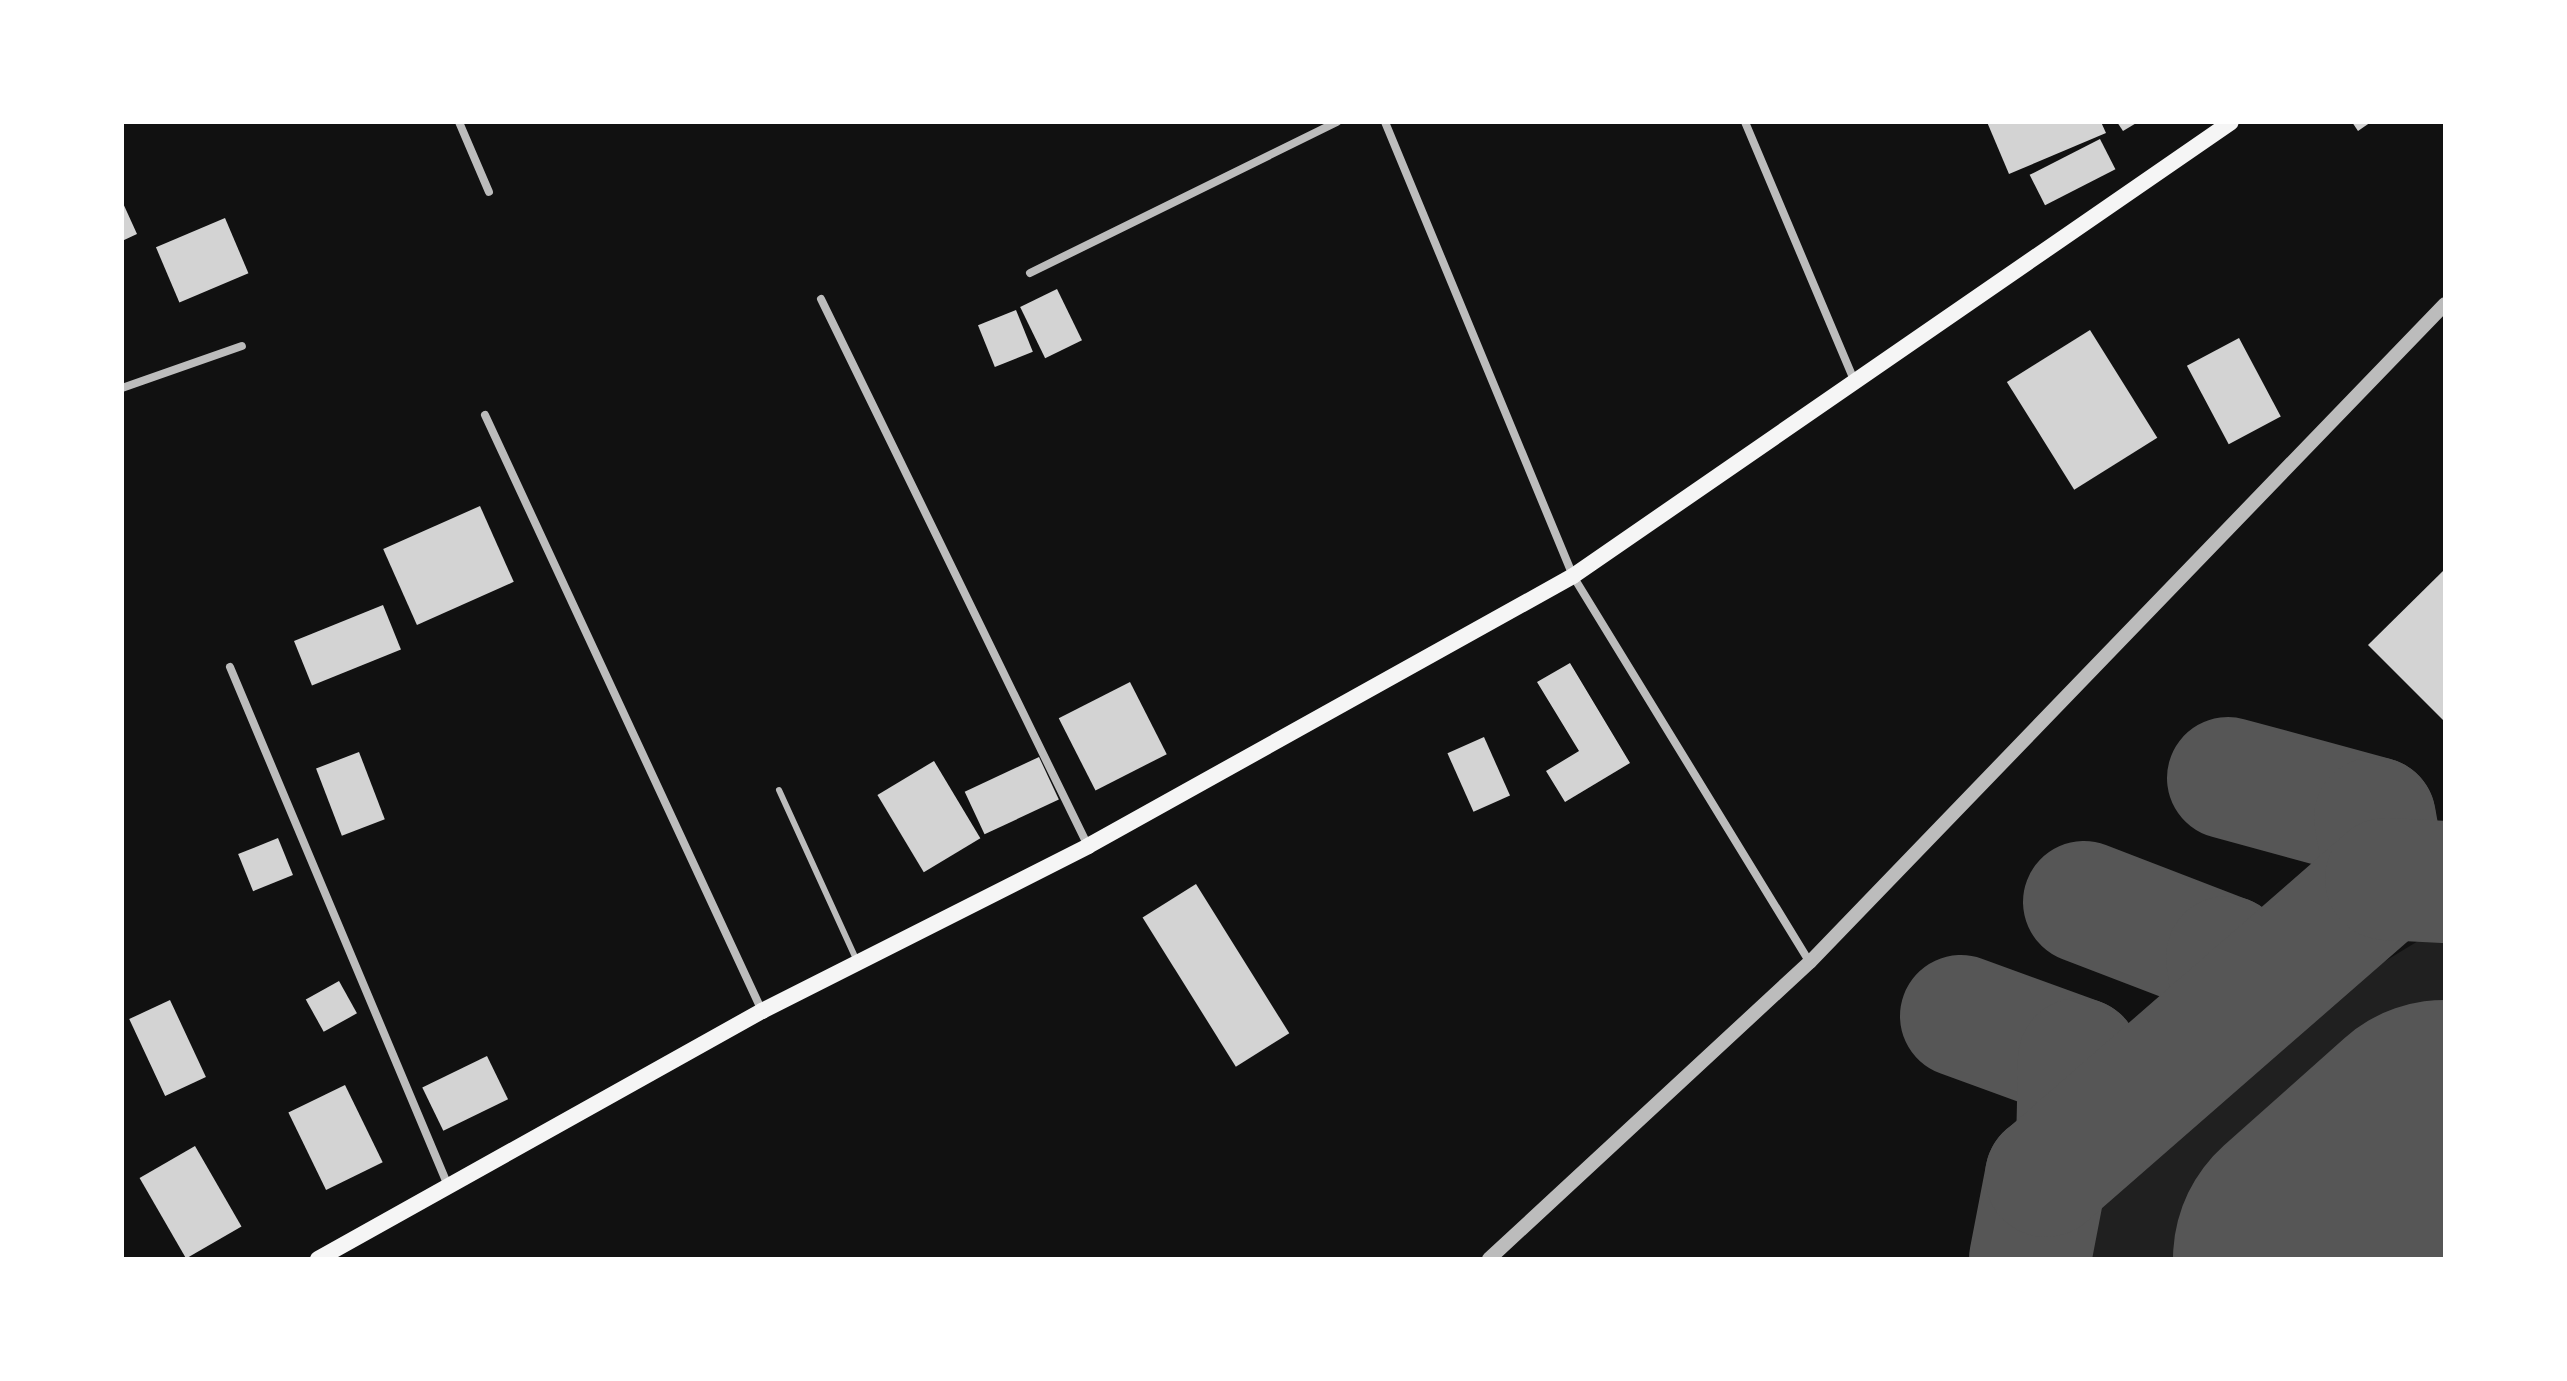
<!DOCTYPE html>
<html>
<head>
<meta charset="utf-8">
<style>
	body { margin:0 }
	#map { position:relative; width:2567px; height:1381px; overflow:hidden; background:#111; font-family:Figtree,sans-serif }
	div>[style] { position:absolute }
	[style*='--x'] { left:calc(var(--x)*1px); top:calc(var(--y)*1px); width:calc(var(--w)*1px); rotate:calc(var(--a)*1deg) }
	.green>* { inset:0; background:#202020 }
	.taxiway>* { height:122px; margin:-61px; padding:0 61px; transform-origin:61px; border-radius:61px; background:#565656 }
	.runway>* { height:304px; margin:-152px; padding:0 152px; transform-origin:152px; border-radius:152px; background:#565656 }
	.building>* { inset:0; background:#d3d3d3; transform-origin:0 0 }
	.service>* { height:6px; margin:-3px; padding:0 3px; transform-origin:3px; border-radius:3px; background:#bcbcbc }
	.minor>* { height:8px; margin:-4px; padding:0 4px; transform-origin:4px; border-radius:4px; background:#bcbcbc }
	.tertiary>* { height:14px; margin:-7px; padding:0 7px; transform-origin:7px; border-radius:7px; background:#bcbcbc }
	.secondary>* { height:16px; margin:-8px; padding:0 8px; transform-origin:8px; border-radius:8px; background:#f5f5f5 }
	span { translate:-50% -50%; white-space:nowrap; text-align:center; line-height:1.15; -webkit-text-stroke:8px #fff; paint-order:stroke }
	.frame { position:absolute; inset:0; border:124px solid #fff; pointer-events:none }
</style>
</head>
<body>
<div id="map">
	<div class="green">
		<div style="clip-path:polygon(2445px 933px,2445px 1082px,2239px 1259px,2058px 1259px,2077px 1217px,2336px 991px,2423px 938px)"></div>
	</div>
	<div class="taxiway">
		<div style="--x:2228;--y:778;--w:152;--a:15.2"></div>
		<div style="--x:2375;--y:818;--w:62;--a:79.8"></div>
		<div style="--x:2084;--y:902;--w:153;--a:21"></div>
		<div style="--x:2227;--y:957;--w:54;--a:82.6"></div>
		<div style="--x:1961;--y:1016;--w:126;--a:20"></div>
		<div style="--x:2079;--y:1059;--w:89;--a:91.3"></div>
		<div style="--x:2030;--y:1259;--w:85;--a:-79.1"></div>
		<div style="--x:2046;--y:1176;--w:451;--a:-41.1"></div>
		<div style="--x:2386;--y:879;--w:59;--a:2.9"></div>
	</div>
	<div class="runway">
		<div style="--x:2325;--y:1259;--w:161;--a:-41.7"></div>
	</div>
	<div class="building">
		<div style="clip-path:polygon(1987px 122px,2101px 122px,2106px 133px,2009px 174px)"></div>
		<div style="clip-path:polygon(2117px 122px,2138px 122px,2123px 131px)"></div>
		<div style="clip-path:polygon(2352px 122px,2371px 122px,2358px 131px)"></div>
		<div style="left:2100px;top:139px;width:34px;height:79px;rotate:63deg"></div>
		<div style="clip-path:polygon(122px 201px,137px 234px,122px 241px)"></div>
		<div style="left:225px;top:218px;width:60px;height:75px;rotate:67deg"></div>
		<div style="left:1057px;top:289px;width:57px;height:41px;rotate:64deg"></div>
		<div style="left:1016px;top:310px;width:45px;height:41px;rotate:68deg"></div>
		<div style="left:2090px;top:330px;width:127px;height:98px;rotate:58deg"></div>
		<div style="left:2239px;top:338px;width:89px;height:59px;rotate:62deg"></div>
		<div style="left:480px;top:506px;width:83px;height:106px;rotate:66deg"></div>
		<div style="clip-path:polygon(2445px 569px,2445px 722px,2368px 645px)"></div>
		<div style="left:383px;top:605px;width:48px;height:96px;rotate:68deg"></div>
		<div style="clip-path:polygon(1570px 663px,1630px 763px,1565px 802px,1546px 771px,1579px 751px,1537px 682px)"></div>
		<div style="left:1130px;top:682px;width:81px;height:80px;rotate:63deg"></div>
		<div style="left:1484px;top:737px;width:64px;height:40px;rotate:66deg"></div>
		<div style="left:359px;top:752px;width:72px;height:46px;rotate:69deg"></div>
		<div style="left:1039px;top:757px;width:47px;height:82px;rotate:65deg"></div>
		<div style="left:934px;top:761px;width:90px;height:66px;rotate:59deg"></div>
		<div style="left:278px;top:838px;width:40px;height:43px;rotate:68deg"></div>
		<div style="left:1196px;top:884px;width:176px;height:63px;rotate:58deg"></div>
		<div style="left:339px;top:981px;width:37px;height:38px;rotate:61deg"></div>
		<div style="left:170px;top:1000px;width:85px;height:45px;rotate:65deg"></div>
		<div style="left:487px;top:1056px;width:48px;height:72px;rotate:64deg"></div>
		<div style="left:345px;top:1085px;width:86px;height:63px;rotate:64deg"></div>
		<div style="left:195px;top:1146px;width:93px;height:64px;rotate:60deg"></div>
	</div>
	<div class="service">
		<div style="--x:779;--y:790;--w:188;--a:65.5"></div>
	</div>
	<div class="minor">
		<div style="--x:459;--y:122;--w:76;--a:66.8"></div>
		<div style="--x:1385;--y:122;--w:491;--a:67.5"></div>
		<div style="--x:1573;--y:576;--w:453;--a:58.5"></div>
		<div style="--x:1745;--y:122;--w:282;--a:67.1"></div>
		<div style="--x:1030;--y:273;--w:342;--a:-26.2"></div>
		<div style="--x:821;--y:299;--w:609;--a:63.98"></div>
		<div style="--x:122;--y:388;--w:127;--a:-19.3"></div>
		<div style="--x:485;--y:415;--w:657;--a:65.07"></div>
		<div style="--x:230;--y:667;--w:565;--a:67.2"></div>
	</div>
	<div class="tertiary">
		<div style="--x:1489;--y:1259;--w:437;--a:-42.8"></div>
		<div style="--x:1810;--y:962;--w:914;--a:-46.02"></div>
	</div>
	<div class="secondary">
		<div style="--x:318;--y:1259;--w:509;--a:-29.19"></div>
		<div style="--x:762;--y:1011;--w:365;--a:-26.8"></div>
		<div style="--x:1088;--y:846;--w:555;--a:-29.1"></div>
		<div style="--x:1573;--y:576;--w:799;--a:-34.6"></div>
	</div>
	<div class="frame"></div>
</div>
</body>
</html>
